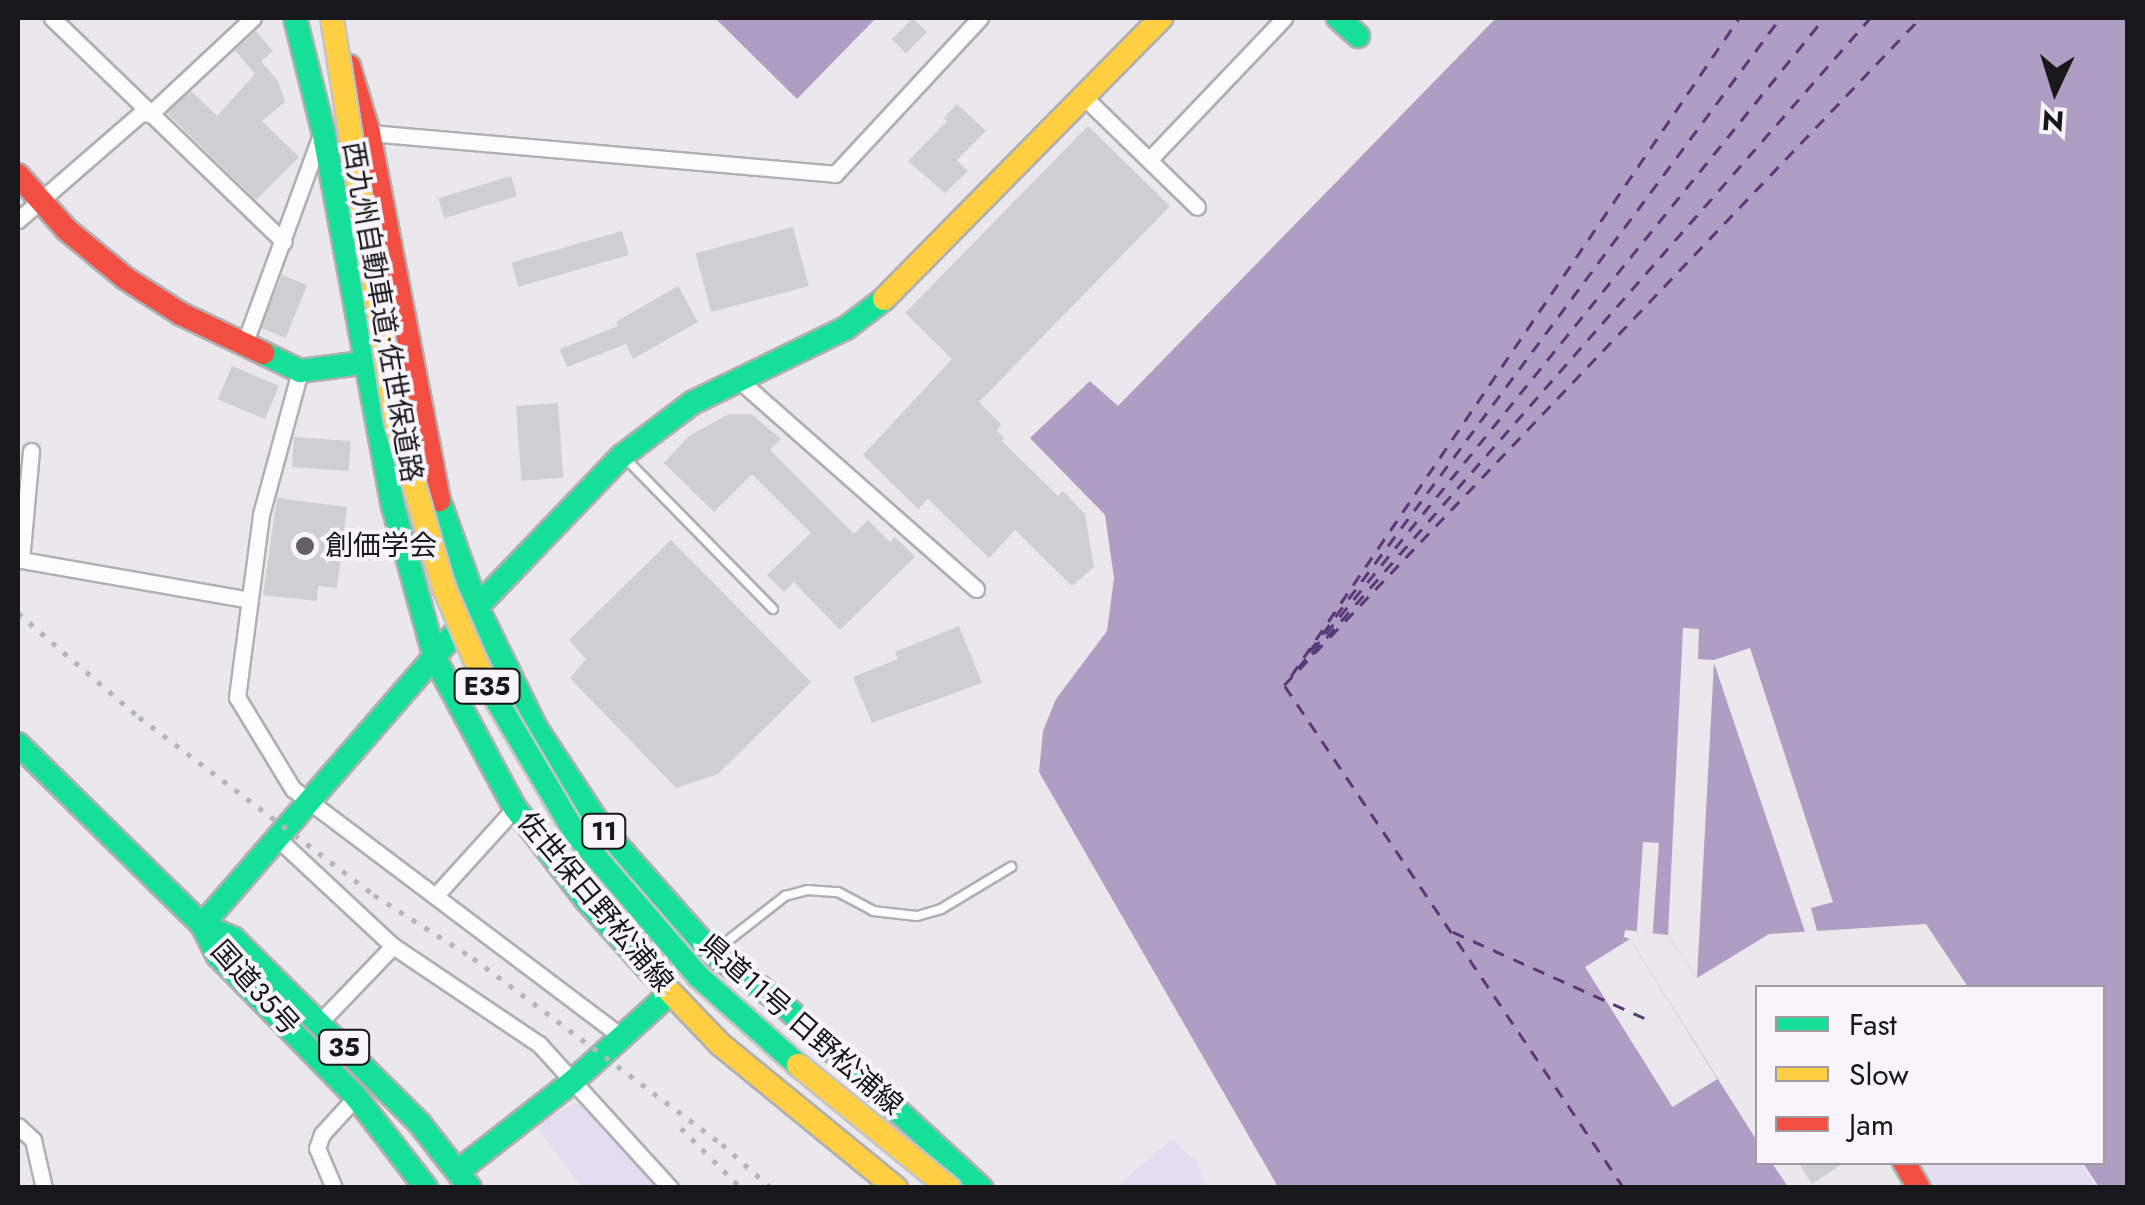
<!DOCTYPE html>
<html>
<head>
<meta charset="utf-8">
<style>
	body { margin:0 }
	#map { position:relative; width:2145px; height:1205px; overflow:hidden; background:#eae8ec; font-family:Jost,"Noto Sans JP",sans-serif }
	div>[style] { position:absolute }
	[style*='--x'] { left:calc(var(--x)*1px); top:calc(var(--y)*1px); width:calc(var(--w)*1px); rotate:calc(var(--a)*1deg) }
	.green>* { inset:0; background:#e6dcf2 }
	.water>* { inset:0; background:#ae9ec3 }
	.pier>* { inset:0; background:#eae8ec; transform-origin:0 0 }
	.ferry>* { height:2.5px; margin-top:-1.25px; transform-origin:0; background:repeating-linear-gradient(90deg,#583979 0 12px,transparent 0 22px) }
	.building>* { inset:0; background:#cfced1; transform-origin:0 0 }
	.roads { filter:drop-shadow(2px 0 #b0afb1) drop-shadow(-2px 0 #b0afb1) drop-shadow(0 2px #b0afb1) drop-shadow(0 -2px #b0afb1) }
	.lane>* { height:8px; margin:-4px; padding:0 4px; transform-origin:4px; border-radius:4px; background:#fcfcfc }
	.street>* { height:15px; margin:-7.5px; padding:0 7.5px; transform-origin:7.5px; border-radius:7.5px; background:#fcfcfc }
	.fast>* { height:22px; margin:-11px; padding:0 11px; transform-origin:11px; border-radius:11px; background:#16e098 }
	.slow>* { height:22px; margin:-11px; padding:0 11px; transform-origin:11px; border-radius:11px; background:#ffcf43 }
	.jam>* { height:22px; margin:-11px; padding:0 11px; transform-origin:11px; border-radius:11px; background:#f24e42 }
	.rail>* { height:5px; margin-top:-2.5px; transform-origin:0; background:repeating-linear-gradient(90deg,#b6b5b6 0 5px,transparent 0 15px) }
	.bridges { filter:drop-shadow(2px 0 #c5c4c5) drop-shadow(-2px 0 #c5c4c5) drop-shadow(0 2px #c5c4c5) drop-shadow(0 -2px #c5c4c5) }
	.fast-bridge>* { height:22px; margin:-11px; padding:0 11px; transform-origin:11px; border-radius:11px; background:#16e098 }
	.slow-bridge>* { height:22px; margin:-11px; padding:0 11px; transform-origin:11px; border-radius:11px; background:#ffcf43 }
	.dots>* { width:28px; height:28px; translate:-50% -50%; box-sizing:border-box; border:5px solid #f7f4fb; border-radius:50% }
	span { translate:-50% -50%; white-space:nowrap; text-align:center; line-height:1.15; -webkit-text-stroke:8px #f7f4fb; paint-order:stroke }
	.shield-label span { padding:2px 8px; background:#f7f4fb; border:2px solid; border-radius:8px; -webkit-text-stroke-width:0 }
	.shield-label { font-size:25px; color:#181719; font-weight:700 }
	.street-label { font-size:28px; color:#181719 }
	.poi-label { font-size:28px; color:#181719 }
	.left { translate:0 -50%; text-align:left }
	.frame { position:absolute; inset:0; border:20px solid #181719; pointer-events:none }
	.legend { position:absolute; left:1755px; top:985px; width:350px; height:180px; box-sizing:border-box; background:#f7f4fb; border:2px solid #9e9ca1; margin:0; padding:12px 18px; list-style:none; font-size:30px; color:#181719 }
	.legend li { display:flex; align-items:center; gap:20px; height:50px }
	.legend b { width:50px; border:2px solid #9e9ca1 }
	.north { position:absolute; left:2005px; top:40px; width:100px; height:100px; -webkit-text-stroke:8px #f7f4fb; paint-order:stroke; rotate:184deg; font-size:28px; font-weight:700; line-height:40px; text-align:center; color:#181719 }
	.north::after { content:''; display:block; margin:auto; width:35px; height:45px; background:#181719; clip-path:polygon(50% 0,100% 100%,50% 72%,0 100%) }
</style>
</head>
<body>
<div id="map">
	<div class="green">
		<div style="clip-path:polygon(578px 1102px,657px 1187px,582px 1187px,538px 1129px,546px 1118px)"></div>
		<div style="clip-path:polygon(1172px 1139px,1197px 1162px,1207px 1187px,1116px 1187px)"></div>
		<div style="clip-path:polygon(1921px 1163px,2080px 1163px,2096px 1187px,1936px 1187px)"></div>
	</div>
	<div class="water">
		<div style="clip-path:polygon(715px 18px,876px 18px,797px 99px)"></div>
		<div style="clip-path:polygon(1496px 18px,2127px 18px,2127px 1187px,2099px 1187px,2083px 1163px,2102px 1162px,2102px 988px,1968px 987px,1926px 924px,1769px 934px,1697px 978px,1668px 935px,1625px 930px,1624px 937px,1630px 939px,1757px 1141px,1758px 1162px,1772px 1163px,1788px 1187px,1278px 1187px,1039px 772px,1043px 731px,1056px 699px,1107px 631px,1114px 578px,1105px 515px,1030px 438px,1090px 381px,1118px 406px)"></div>
	</div>
	<div class="pier">
		<div style="clip-path:polygon(1683px 628px,1699px 629px,1698px 659px,1714px 660px,1750px 648px,1833px 902px,1811px 908px,1817px 931px,1805px 932px,1714px 663px,1697px 978px,1668px 935px)"></div>
		<div style="left:1643px;top:842px;width:16px;height:90px;rotate:4deg"></div>
		<div style="left:1630px;top:939px;width:165px;height:53px;rotate:58deg"></div>
	</div>
	<div class="ferry">
		<div style="--x:1309;--y:652;--w:790;--a:-53.39"></div>
		<div style="--x:1312;--y:654;--w:846;--a:-48.74"></div>
		<div style="--x:1298;--y:668;--w:836;--a:-51.02"></div>
		<div style="--x:1291;--y:676;--w:796;--a:-55.75"></div>
		<div style="--x:1284;--y:685;--w:922;--a:-46.36"></div>
		<div style="--x:1285;--y:686;--w:606;--a:55.97"></div>
		<div style="--x:1453;--y:932;--w:219;--a:24.2"></div>
	</div>
	<div class="building">
		<div style="left:913px;top:18px;width:20px;height:30px;rotate:45deg"></div>
		<div style="clip-path:polygon(256px 31px,273px 51px,261px 61px,278px 81px,285px 102px,262px 121px,299px 157px,256px 200px,167px 113px,191px 91px,217px 116px,255px 74px,235px 50px)"></div>
		<div style="clip-path:polygon(957px 104px,986px 131px,957px 160px,968px 171px,945px 193px,908px 161px,947px 121px,944px 118px)"></div>
		<div style="clip-path:polygon(1088px 126px,1170px 206px,979px 402px,1001px 424px,997px 431px,1005px 438px,1002px 441px,1058px 496px,1063px 491px,1085px 514px,1094px 567px,1072px 586px,1015px 530px,989px 558px,928px 499px,918px 509px,863px 455px,952px 359px,905px 313px)"></div>
		<div style="left:511px;top:176px;width:21px;height:76px;rotate:73deg"></div>
		<div style="left:793px;top:227px;width:61px;height:101px;rotate:75deg"></div>
		<div style="left:622px;top:231px;width:25px;height:115px;rotate:74deg"></div>
		<div style="left:282px;top:275px;width:27px;height:57px;rotate:22deg"></div>
		<div style="clip-path:polygon(678px 286px,698px 322px,633px 359px,626px 344px,567px 367px,560px 349px,618px 326px,616px 322px)"></div>
		<div style="left:232px;top:366px;width:51px;height:36px;rotate:23deg"></div>
		<div style="left:558px;top:403px;width:75px;height:42px;rotate:86deg"></div>
		<div style="clip-path:polygon(729px 414px,751px 414px,781px 439px,770px 450px,854px 534px,868px 520px,890px 542px,895px 537px,915px 557px,840px 630px,794px 582px,784px 592px,767px 575px,811px 533px,752px 474px,714px 512px,664px 463px,689px 436px)"></div>
		<div style="left:294px;top:437px;width:57px;height:30px;rotate:4deg"></div>
		<div style="clip-path:polygon(277px 498px,347px 507px,337px 588px,318px 586px,317px 601px,263px 595px)"></div>
		<div style="clip-path:polygon(671px 540px,811px 682px,718px 774px,676px 788px,570px 678px,586px 659px,569px 640px)"></div>
		<div style="clip-path:polygon(959px 626px,982px 683px,872px 723px,853px 677px,898px 659px,895px 652px)"></div>
		<div style="clip-path:polygon(1798px 1162px,1845px 1162px,1812px 1184px)"></div>
	</div>
	<div class="roads">
		<div class="lane">
			<div style="--x:626;--y:459;--w:210;--a:45.6"></div>
			<div style="--x:716;--y:950;--w:88;--a:-38"></div>
			<div style="--x:785;--y:896;--w:23;--a:-15"></div>
			<div style="--x:807;--y:890;--w:31;--a:4"></div>
			<div style="--x:838;--y:892;--w:40;--a:28"></div>
			<div style="--x:873;--y:911;--w:44;--a:6.5"></div>
			<div style="--x:917;--y:916;--w:25;--a:-16"></div>
			<div style="--x:941;--y:909;--w:82;--a:-31"></div>
		</div>
		<div class="street">
			<div style="--x:52;--y:18;--w:322;--a:44"></div>
			<div style="--x:1083;--y:96;--w:159;--a:44.2"></div>
			<div style="--x:369;--y:133;--w:468;--a:5"></div>
			<div style="--x:835;--y:174;--w:213;--a:-47.1"></div>
			<div style="--x:1149;--y:160;--w:196;--a:-46.4"></div>
			<div style="--x:18;--y:220;--w:163;--a:-41"></div>
			<div style="--x:141;--y:113;--w:9;--a:6"></div>
			<div style="--x:150;--y:114;--w:141;--a:-43"></div>
			<div style="--x:244;--y:345;--w:221;--a:-69.9"></div>
			<div style="--x:300;--y:371;--w:149;--a:105.2"></div>
			<div style="--x:261;--y:515;--w:184;--a:97.5"></div>
			<div style="--x:237;--y:697;--w:108;--a:58.7"></div>
			<div style="--x:293;--y:789;--w:412;--a:37"></div>
			<div style="--x:739;--y:380;--w:316;--a:41.4"></div>
			<div style="--x:31;--y:451;--w:109;--a:95.2"></div>
			<div style="--x:21;--y:560;--w:232;--a:9.9"></div>
			<div style="--x:276;--y:837;--w:160;--a:43"></div>
			<div style="--x:437;--y:894;--w:116;--a:-47.8"></div>
			<div style="--x:319;--y:1023;--w:107;--a:-46.1"></div>
			<div style="--x:393;--y:946;--w:176;--a:33.9"></div>
			<div style="--x:539;--y:1044;--w:195;--a:47.7"></div>
			<div style="--x:18;--y:1126;--w:21;--a:43"></div>
			<div style="--x:33;--y:1140;--w:49;--a:77.1"></div>
			<div style="--x:334;--y:1188;--w:43;--a:-113"></div>
			<div style="--x:317;--y:1148;--w:15;--a:-70"></div>
			<div style="--x:322;--y:1134;--w:50;--a:-47.4"></div>
		</div>
		<div class="fast">
			<div style="--x:295;--y:18;--w:115;--a:76"></div>
			<div style="--x:323;--y:130;--w:382;--a:79.5"></div>
			<div style="--x:393;--y:506;--w:159;--a:74.6"></div>
			<div style="--x:435;--y:659;--w:169;--a:61.8"></div>
			<div style="--x:515;--y:808;--w:116;--a:52.3"></div>
			<div style="--x:586;--y:900;--w:94;--a:48"></div>
			<div style="--x:1338;--y:18;--w:27;--a:42"></div>
			<div style="--x:263;--y:353;--w:41;--a:25.9"></div>
			<div style="--x:300;--y:371;--w:84;--a:-7.5"></div>
			<div style="--x:439;--y:500;--w:114;--a:70.4"></div>
			<div style="--x:477;--y:607;--w:135;--a:64"></div>
			<div style="--x:536;--y:728;--w:118;--a:56.7"></div>
			<div style="--x:601;--y:827;--w:168;--a:48.6"></div>
			<div style="--x:712;--y:953;--w:81;--a:35.5"></div>
			<div style="--x:778;--y:1000;--w:277;--a:42.8"></div>
			<div style="--x:18;--y:744;--w:258;--a:44.5"></div>
			<div style="--x:202;--y:925;--w:35;--a:63"></div>
			<div style="--x:218;--y:956;--w:197;--a:45.6"></div>
			<div style="--x:356;--y:1097;--w:115;--a:52.4"></div>
			<div style="--x:202;--y:925;--w:420;--a:-49.1"></div>
			<div style="--x:477;--y:607;--w:209;--a:-46.2"></div>
			<div style="--x:622;--y:456;--w:88;--a:-37.1"></div>
			<div style="--x:692;--y:403;--w:171;--a:-26"></div>
			<div style="--x:846;--y:328;--w:48;--a:-37.3"></div>
			<div style="--x:202;--y:925;--w:34;--a:23"></div>
			<div style="--x:233;--y:938;--w:264;--a:44.8"></div>
			<div style="--x:420;--y:1124;--w:81;--a:52"></div>
			<div style="--x:458;--y:1171;--w:145;--a:-38"></div>
			<div style="--x:572;--y:1082;--w:132;--a:-42.2"></div>
		</div>
		<div class="slow">
			<div style="--x:884;--y:299;--w:395;--a:-45.4"></div>
			<div style="--x:649;--y:970;--w:104;--a:46.2"></div>
			<div style="--x:721;--y:1045;--w:226;--a:39.3"></div>
		</div>
		<div class="jam">
			<div style="--x:349;--y:66;--w:70;--a:73.4"></div>
			<div style="--x:369;--y:133;--w:374;--a:79.2"></div>
			<div style="--x:18;--y:175;--w:74;--a:48.3"></div>
			<div style="--x:67;--y:230;--w:75;--a:39.6"></div>
			<div style="--x:125;--y:278;--w:67;--a:32.7"></div>
			<div style="--x:181;--y:314;--w:91;--a:25.4"></div>
			<div style="--x:1904;--y:1162;--w:30;--a:60"></div>
		</div>
	</div>
	<div class="rail">
		<div style="--x:18;--y:613;--w:160;--a:40.7"></div>
		<div style="--x:139;--y:717;--w:295;--a:37.1"></div>
		<div style="--x:374;--y:895;--w:117;--a:32.5"></div>
		<div style="--x:473;--y:958;--w:311;--a:36.8"></div>
		<div style="--x:722;--y:1144;--w:66;--a:41.9"></div>
		<div style="--x:681;--y:1128;--w:85;--a:45"></div>
	</div>
	<div class="bridges">
		<div class="fast-bridge">
			<div style="--x:481;--y:674;--w:185;--a:59.4"></div>
			<div style="--x:575;--y:833;--w:189;--a:49.3"></div>
			<div style="--x:698;--y:976;--w:134;--a:41.7"></div>
		</div>
		<div class="slow-bridge">
			<div style="--x:332;--y:18;--w:408;--a:81"></div>
			<div style="--x:396;--y:421;--w:174;--a:74"></div>
			<div style="--x:444;--y:588;--w:94;--a:66.7"></div>
			<div style="--x:798;--y:1065;--w:195;--a:39.2"></div>
		</div>
	</div>
	<div class="dots">
		<div style="left:305px;top:546px;background:#626063"></div>
	</div>
	<div class="shield-label">
		<span style="left:487px;top:686px">E35</span>
		<span style="left:604px;top:831px">11</span>
		<span style="left:344px;top:1047px">35</span>
	</div>
	<div class="street-label">
		<span style="left:382px;top:312px;rotate:80deg">西九州自動車道;佐世保道路</span>
		<span style="left:595px;top:902px;rotate:50deg">佐世保日野松浦線</span>
		<span style="left:255px;top:988px;rotate:48deg">国道35号</span>
		<span style="left:801px;top:1025px;rotate:41deg">県道11号 日野松浦線</span>
	</div>
	<div class="poi-label">
		<span class="left" style="left:325px;top:546px">創価学会</span>
	</div>
	<div class="frame"></div>
	<ul class="legend">
	<li><b style="height:12px;background:#16e098"></b>Fast</li>
	<li><b style="height:12px;background:#ffcf43"></b>Slow</li>
	<li><b style="height:12px;background:#f24e42"></b>Jam</li>
	</ul>
	<div class="north">N</div>
</div>
</body>
</html>
